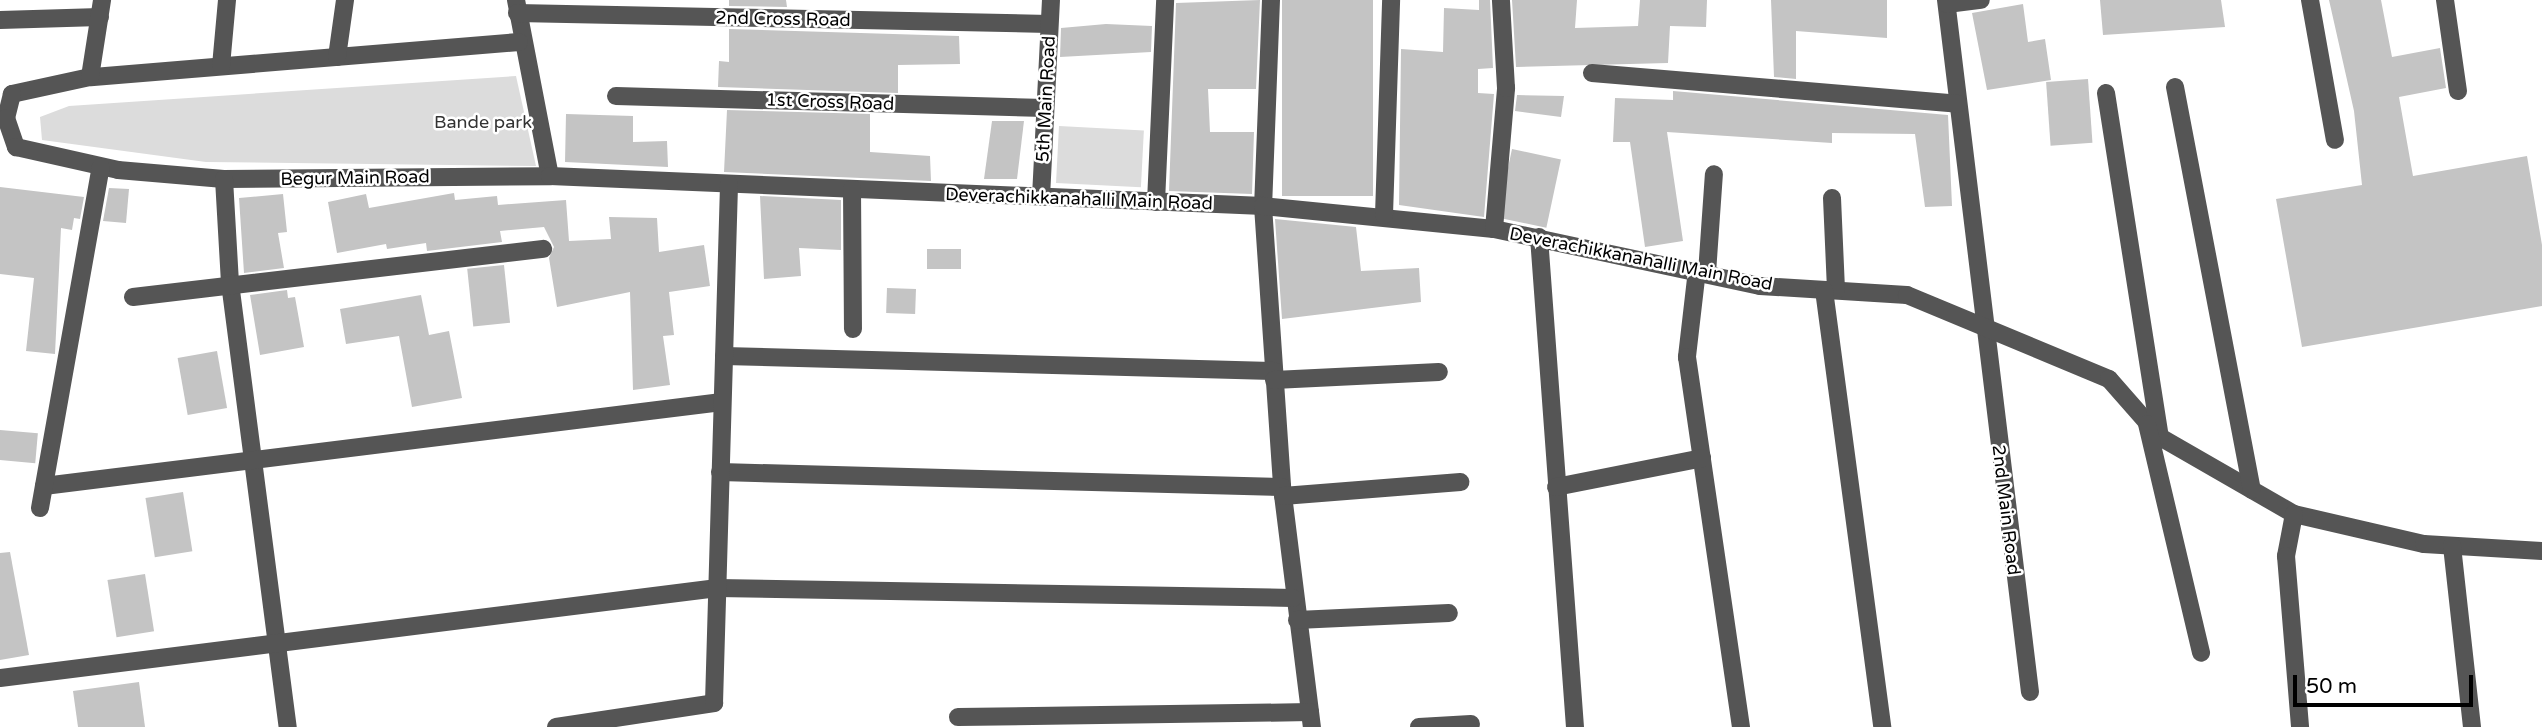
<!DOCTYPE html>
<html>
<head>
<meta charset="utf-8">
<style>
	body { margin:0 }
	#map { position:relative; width:2542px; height:727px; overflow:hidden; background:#fff; font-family:"Varela Round",sans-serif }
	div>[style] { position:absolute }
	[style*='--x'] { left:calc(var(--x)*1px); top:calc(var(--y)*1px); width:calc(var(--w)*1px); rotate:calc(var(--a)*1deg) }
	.green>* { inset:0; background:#dcdcdc; transform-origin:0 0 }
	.building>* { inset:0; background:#c4c4c4; transform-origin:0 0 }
	.minor>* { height:18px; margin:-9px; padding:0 9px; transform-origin:9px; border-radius:9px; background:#555 }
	span { translate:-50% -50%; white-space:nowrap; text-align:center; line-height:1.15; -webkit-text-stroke:5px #fff; paint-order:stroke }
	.street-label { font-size:18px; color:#000 }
	.park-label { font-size:18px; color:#333 }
	.scale { position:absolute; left:2293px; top:675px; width:180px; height:32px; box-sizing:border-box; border:4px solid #000; border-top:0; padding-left:9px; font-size:21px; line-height:24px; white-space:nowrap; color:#000; -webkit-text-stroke:5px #fff; paint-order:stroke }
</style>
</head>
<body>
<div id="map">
	<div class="green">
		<div style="clip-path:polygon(516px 76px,536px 166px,206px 162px,42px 140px,40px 117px,69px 106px)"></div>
		<div style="left:1059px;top:126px;width:85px;height:57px;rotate:3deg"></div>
	</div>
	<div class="building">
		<div style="clip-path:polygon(729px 0,786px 0,787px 7px,729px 6px)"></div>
		<div style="clip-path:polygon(1260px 0,1256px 89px,1208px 89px,1210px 132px,1254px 132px,1252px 194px,1169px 191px,1176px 3px)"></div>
		<div style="left:1282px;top:0;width:91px;height:196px"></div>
		<div style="clip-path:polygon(1479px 0,1490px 0,1493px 68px,1478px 69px,1478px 93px,1494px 94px,1484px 217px,1399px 205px,1401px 49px,1443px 52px,1444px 8px,1479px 10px)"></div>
		<div style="clip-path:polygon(1512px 0,1577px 0,1575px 28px,1638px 26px,1640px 0,1707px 0,1706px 27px,1670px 26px,1668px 63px,1516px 67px)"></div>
		<div style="clip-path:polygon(1771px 0,1887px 0,1887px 38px,1796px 31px,1796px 79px,1774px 77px)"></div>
		<div style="clip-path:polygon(2100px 0,2221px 0,2225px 27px,2103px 35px)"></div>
		<div style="clip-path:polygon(2329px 0,2381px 0,2392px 57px,2440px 48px,2446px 88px,2399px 97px,2413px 176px,2527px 156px,2542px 245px,2542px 306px,2302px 347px,2276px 199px,2362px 185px,2354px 111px)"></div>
		<div style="clip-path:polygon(2023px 4px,2028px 42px,2045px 39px,2051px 80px,1987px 90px,1972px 13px)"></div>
		<div style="clip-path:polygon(1106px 24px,1152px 26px,1151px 52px,1060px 57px,1061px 28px)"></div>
		<div style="clip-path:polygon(729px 29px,959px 36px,960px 64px,898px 65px,898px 93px,718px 87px,719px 61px,729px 62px)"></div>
		<div style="left:2088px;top:79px;width:64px;height:42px;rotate:86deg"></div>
		<div style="clip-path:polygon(1673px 91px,1948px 115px,1952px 206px,1925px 207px,1915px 134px,1832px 133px,1832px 143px,1667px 132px,1683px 241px,1645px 247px,1630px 142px,1613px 142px,1615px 98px,1673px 100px)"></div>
		<div style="clip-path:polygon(1517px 95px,1564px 96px,1561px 117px,1515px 111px)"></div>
		<div style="clip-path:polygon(727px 110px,870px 114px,870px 152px,930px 156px,931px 181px,724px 172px)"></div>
		<div style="clip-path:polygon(566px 114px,633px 116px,633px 142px,667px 141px,668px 167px,565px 162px)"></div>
		<div style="clip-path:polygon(992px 121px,1024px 121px,1017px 179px,984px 179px)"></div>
		<div style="left:1512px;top:149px;width:50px;height:70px;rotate:12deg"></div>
		<div style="clip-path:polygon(0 187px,84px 197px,80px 219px,74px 218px,72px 230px,61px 228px,55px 354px,26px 351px,34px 278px,0 274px)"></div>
		<div style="clip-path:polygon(109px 188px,129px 189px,126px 223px,103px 221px)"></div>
		<div style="clip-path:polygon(454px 193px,455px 200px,497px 196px,498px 205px,566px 200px,569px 241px,611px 239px,609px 217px,657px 218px,659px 252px,704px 245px,710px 286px,669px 292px,674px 335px,663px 336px,670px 385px,633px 390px,630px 292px,557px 307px,549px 258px,554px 247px,544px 227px,500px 231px,502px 242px,427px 251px,426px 243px,387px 249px,386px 244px,337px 253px,328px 202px,366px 194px,369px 208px)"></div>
		<div style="clip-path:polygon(283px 194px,287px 232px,278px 233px,284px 268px,244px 273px,239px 198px)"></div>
		<div style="clip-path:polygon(760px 196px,841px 200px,841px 250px,799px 248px,801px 276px,764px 279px)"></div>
		<div style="clip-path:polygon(1275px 219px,1356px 227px,1361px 271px,1419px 268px,1421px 302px,1282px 319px)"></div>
		<div style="left:927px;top:249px;width:34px;height:20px"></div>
		<div style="left:504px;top:265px;width:58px;height:37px;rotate:84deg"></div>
		<div style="left:887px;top:288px;width:29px;height:25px;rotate:2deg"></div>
		<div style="clip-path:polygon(287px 290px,288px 298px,295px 297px,304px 347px,260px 355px,250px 295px)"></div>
		<div style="clip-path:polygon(421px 295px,429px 335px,449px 331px,462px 398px,412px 407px,399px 336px,346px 344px,340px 309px)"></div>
		<div style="left:217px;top:351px;width:58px;height:40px;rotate:80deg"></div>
		<div style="left:0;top:430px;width:38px;height:30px;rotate:5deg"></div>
		<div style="left:183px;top:492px;width:60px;height:38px;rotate:81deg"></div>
		<div style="clip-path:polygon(10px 552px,29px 655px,0 660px,0 553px)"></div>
		<div style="left:145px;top:574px;width:58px;height:38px;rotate:81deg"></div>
		<div style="clip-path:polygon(139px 682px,145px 727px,78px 727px,73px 691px)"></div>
	</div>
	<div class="minor">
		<div style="--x:516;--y:0;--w:179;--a:79.1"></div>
		<div style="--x:1271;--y:0;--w:206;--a:92.2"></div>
		<div style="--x:1263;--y:206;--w:282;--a:86.1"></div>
		<div style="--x:1282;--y:487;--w:242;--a:82.9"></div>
		<div style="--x:1946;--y:0;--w:697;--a:83.08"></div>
		<div style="--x:2310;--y:0;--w:142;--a:79.9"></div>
		<div style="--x:2445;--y:0;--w:92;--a:81.9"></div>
		<div style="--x:1947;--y:4;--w:34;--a:-7"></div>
		<div style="--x:517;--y:13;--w:532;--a:1.18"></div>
		<div style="--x:0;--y:20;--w:100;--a:-1.7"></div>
		<div style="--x:519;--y:42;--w:430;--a:175.3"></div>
		<div style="--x:90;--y:77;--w:80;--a:167.7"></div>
		<div style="--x:12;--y:94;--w:25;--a:104"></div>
		<div style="--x:6;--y:118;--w:31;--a:71"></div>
		<div style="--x:16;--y:147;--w:105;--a:12.7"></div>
		<div style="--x:118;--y:170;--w:106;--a:4.9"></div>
		<div style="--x:224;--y:179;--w:326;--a:-0.5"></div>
		<div style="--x:550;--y:176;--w:714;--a:2.41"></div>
		<div style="--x:1263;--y:206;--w:232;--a:5.7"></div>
		<div style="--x:1494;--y:229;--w:272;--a:12.1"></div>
		<div style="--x:1760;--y:286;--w:147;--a:3.5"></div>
		<div style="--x:1907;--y:295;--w:219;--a:22.6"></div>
		<div style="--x:2109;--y:379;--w:77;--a:48.7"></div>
		<div style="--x:2160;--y:437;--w:155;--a:29.9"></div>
		<div style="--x:2294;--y:514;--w:133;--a:13"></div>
		<div style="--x:2424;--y:544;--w:118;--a:3.4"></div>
		<div style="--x:337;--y:57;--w:58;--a:-82"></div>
		<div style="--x:221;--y:66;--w:66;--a:-84.8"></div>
		<div style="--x:1592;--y:73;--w:367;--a:4.8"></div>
		<div style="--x:90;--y:77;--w:78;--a:-81.1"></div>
		<div style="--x:2175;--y:87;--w:410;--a:79.2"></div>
		<div style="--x:2106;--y:93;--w:347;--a:81.1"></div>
		<div style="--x:616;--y:96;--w:429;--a:1.6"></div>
		<div style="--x:224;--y:179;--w:104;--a:86.7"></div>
		<div style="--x:230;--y:283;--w:448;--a:82.6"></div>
		<div style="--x:852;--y:189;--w:140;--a:89.6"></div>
		<div style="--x:1041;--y:197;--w:197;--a:-87.1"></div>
		<div style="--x:1832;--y:198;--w:92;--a:87.5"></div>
		<div style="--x:1156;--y:202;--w:202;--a:-87.4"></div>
		<div style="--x:1384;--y:215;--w:215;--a:-88.1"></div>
		<div style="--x:1494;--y:229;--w:142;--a:-85.1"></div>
		<div style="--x:1506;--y:88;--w:88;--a:-93.3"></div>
		<div style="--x:1539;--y:237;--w:491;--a:85.8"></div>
		<div style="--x:1697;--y:270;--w:88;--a:96.6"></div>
		<div style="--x:1687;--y:357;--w:374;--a:81.7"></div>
		<div style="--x:1707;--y:273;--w:99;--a:-86"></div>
		<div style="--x:1824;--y:290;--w:441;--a:82.4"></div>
		<div style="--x:133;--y:297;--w:413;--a:-6.7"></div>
		<div style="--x:724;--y:356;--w:550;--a:1.56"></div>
		<div style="--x:1274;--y:380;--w:165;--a:-2.8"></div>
		<div style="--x:2147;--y:424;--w:235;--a:76.7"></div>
		<div style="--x:720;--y:472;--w:562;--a:1.53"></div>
		<div style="--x:44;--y:486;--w:683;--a:-7.06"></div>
		<div style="--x:1556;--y:487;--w:149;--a:-11.2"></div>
		<div style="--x:1283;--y:496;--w:178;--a:-4.5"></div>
		<div style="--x:40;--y:508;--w:346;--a:-79.9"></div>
		<div style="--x:2294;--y:514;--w:43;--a:100.8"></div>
		<div style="--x:2286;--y:556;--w:172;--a:85.3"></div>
		<div style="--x:2452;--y:546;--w:182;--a:83.7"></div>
		<div style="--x:1297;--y:620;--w:152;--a:-2.6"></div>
		<div style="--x:0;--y:678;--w:723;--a:-7.15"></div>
		<div style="--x:717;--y:588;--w:576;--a:0.99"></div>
		<div style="--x:958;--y:717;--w:352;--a:-0.8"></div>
		<div style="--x:556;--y:727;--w:160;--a:-8.6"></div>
		<div style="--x:714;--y:703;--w:519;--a:-88.34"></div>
		<div style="--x:1419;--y:727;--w:52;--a:-3.3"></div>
	</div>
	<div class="street-label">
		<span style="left:783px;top:19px;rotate:1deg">2nd Cross Road</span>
		<span style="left:1046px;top:99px;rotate:-87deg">5th Main Road</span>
		<span style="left:830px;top:102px;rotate:2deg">1st Cross Road</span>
		<span style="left:355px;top:178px;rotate:-1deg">Begur Main Road</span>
		<span style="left:1079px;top:199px;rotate:2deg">Deverachikkanahalli Main Road</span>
		<span style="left:1641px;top:259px;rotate:11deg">Deverachikkanahalli Main Road</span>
		<span style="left:2006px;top:510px;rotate:83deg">2nd Main Road</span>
	</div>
	<div class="park-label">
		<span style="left:483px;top:122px">Bande park</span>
	</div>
	<div class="scale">50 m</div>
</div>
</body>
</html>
